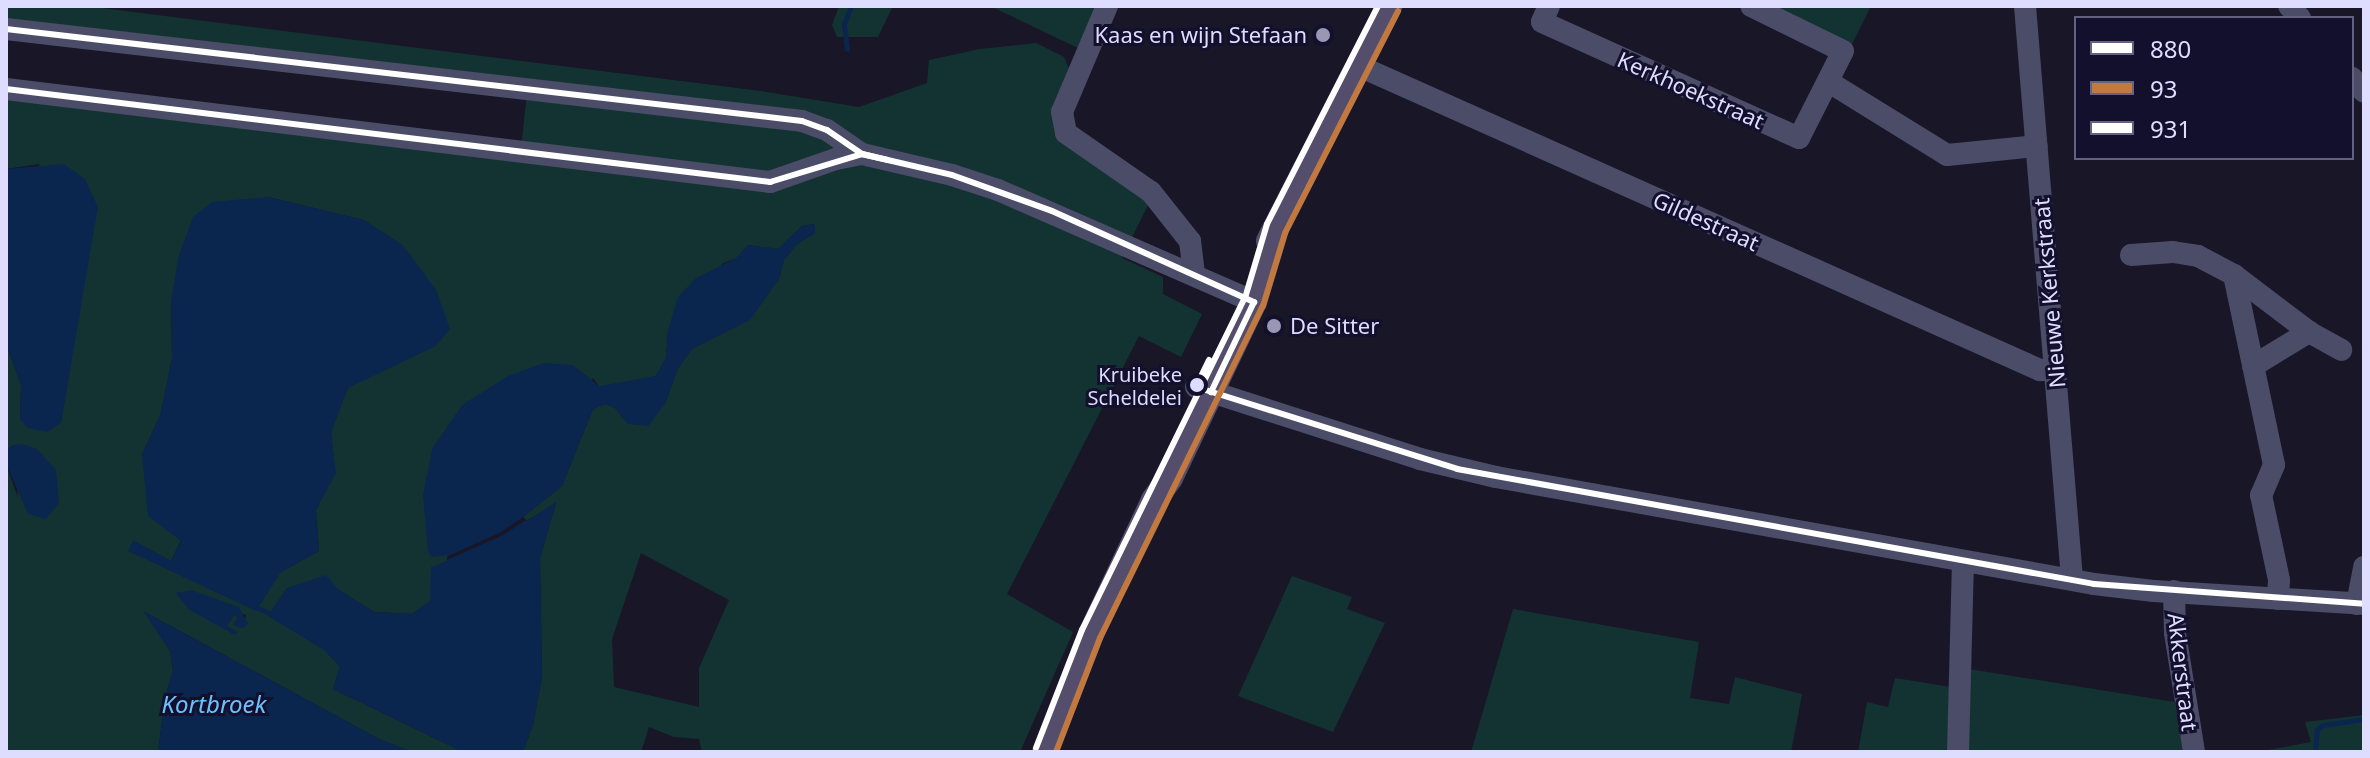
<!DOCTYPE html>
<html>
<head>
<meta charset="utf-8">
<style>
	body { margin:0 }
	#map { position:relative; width:2370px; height:758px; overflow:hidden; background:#181627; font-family:"Noto Sans",sans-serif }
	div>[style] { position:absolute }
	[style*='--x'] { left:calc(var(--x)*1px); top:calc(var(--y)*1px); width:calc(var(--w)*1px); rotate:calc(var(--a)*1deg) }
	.green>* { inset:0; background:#133333 }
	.water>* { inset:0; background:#0a264f }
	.pier>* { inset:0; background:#181627 }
	.stream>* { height:5px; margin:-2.5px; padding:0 2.5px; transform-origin:2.5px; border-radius:2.5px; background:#0a264f }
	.minor>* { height:22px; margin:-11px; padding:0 11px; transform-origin:11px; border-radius:11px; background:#4b4c68 }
	.major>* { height:26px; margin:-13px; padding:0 13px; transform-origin:13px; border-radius:13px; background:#544d6c }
	.bus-1>* { height:6px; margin:-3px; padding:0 3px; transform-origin:3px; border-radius:3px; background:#fff }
	.bus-2>* { height:6px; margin:-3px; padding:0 3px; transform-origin:3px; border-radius:3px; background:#c27940 }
	.bus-3>* { height:6px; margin:-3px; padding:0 3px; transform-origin:3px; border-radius:3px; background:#fff }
	.dots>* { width:22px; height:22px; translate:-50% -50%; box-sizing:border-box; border:4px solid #13102d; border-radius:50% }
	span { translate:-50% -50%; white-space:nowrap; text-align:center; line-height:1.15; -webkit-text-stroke:6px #13102d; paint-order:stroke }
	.bus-label { font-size:20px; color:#dedcff }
	.right { translate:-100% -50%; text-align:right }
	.poi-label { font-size:22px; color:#dedcff }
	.left { translate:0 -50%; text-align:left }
	.street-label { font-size:22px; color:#dedcff }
	.water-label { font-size:24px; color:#6ac1ff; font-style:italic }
	.frame { position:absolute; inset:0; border:8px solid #dedcff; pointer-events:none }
	.legend { position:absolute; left:2074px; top:16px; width:280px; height:144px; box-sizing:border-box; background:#13102d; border:2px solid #646281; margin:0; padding:10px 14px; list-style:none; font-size:24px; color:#dedcff }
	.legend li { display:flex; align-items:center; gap:16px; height:40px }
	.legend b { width:40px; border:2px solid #646281 }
</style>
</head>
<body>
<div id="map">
	<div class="green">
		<div style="clip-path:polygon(evenodd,6px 6px,86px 6px,761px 91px,859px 107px,927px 83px,929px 60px,980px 49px,1036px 43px,1064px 57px,1072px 76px,1057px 112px,1151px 199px,1122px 258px,1163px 277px,1163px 294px,1202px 314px,1181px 357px,1139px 336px,1007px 594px,1073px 632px,1020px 752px,702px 752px,699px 739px,674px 737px,649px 727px,641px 752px,523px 752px,533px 725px,542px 677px,540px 558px,556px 503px,526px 521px,523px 517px,562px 486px,593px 409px,605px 404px,615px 408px,628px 424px,665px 404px,678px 368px,692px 349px,750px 319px,779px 279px,784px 260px,797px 244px,815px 233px,814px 224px,802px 226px,778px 249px,748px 245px,737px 258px,723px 263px,668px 330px,666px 358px,656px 376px,610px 386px,599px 386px,593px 378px,448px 554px,447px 561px,431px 568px,431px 601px,412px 614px,374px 612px,339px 590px,287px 588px,270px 613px,269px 616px,325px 650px,340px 667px,333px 689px,463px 752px,413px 752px,381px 740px,145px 612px,170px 651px,173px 671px,165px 697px,158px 752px,6px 752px,6px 464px,18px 498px,13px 445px,6px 450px,6px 344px,21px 385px,20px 419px,61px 423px,76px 329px,39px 164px,6px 169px,6px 96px,520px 157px,528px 84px,6px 21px,6px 6px,268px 197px,364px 220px,388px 367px,348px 387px,331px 432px,335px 473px,316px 510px,319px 551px,281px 572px,168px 568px,129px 550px,134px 541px,171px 561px,181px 540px,142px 455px,161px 413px,172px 358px,171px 300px,268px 197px,6px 6px,641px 553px,729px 600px,699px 668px,699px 707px,614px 687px,612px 639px,641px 553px,6px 6px,176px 593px,246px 615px,243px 628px,234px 625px,238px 617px,234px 615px,227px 626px,176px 593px)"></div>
		<div style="clip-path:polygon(839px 6px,893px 6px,878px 37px,837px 37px,832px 25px)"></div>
		<div style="clip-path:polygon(990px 6px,1097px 6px,1078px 48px)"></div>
		<div style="clip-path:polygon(1764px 6px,1871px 6px,1850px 48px)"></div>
		<div style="clip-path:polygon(1292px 576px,1352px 597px,1347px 609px,1385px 623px,1333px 732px,1238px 696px)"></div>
		<div style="clip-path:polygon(1513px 609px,1699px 642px,1690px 698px,1729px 704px,1735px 677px,1802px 694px,1791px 752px,1471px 752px)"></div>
		<div style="clip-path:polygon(1969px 669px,2175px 702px,2183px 752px,1968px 752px)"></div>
		<div style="clip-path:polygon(1895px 678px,1951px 687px,1947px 752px,1858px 752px,1867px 702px,1888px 707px)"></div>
		<div style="clip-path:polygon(2364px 715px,2364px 752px,2258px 752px,2311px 742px,2305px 722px)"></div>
	</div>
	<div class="water">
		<div style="clip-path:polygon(64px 164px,85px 179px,98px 207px,61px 423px,47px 432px,27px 428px,20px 419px,21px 385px,6px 344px,6px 169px)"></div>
		<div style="clip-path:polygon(268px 197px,364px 220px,403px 245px,436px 290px,450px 329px,436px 346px,348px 388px,331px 432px,336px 473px,316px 510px,319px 551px,281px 572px,256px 611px,128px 551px,133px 540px,171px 561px,181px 541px,148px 516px,142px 455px,161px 413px,172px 358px,171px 300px,179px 255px,193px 217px,212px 202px)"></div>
		<div style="clip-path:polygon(815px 224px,815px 233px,797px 244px,784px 260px,779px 279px,750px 320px,692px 349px,678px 368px,665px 404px,648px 426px,628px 424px,615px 408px,605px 404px,593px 409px,562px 486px,523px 517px,527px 521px,556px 502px,540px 558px,542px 677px,533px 725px,523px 752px,463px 752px,333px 689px,340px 667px,324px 650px,268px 616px,287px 588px,326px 575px,339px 590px,374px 612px,412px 614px,430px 601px,431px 567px,447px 561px,448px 555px,432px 557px,428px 552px,423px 495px,432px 449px,462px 405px,508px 376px,544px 363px,573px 365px,599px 386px,656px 376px,666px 358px,668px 330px,678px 297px,696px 278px,736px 258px,748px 245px,778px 249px,802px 226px)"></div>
		<div style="clip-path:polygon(23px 444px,37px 449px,56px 470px,59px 503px,46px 519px,28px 514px,6px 464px,6px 450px,13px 445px)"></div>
		<div style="clip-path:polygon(191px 590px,239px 607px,248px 624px,243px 628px,233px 625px,238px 617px,234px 615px,227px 626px,238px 632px,235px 635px,188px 609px,176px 593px)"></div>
		<div style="clip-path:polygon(143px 611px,381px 740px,413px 752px,158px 752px,165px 697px,173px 670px,170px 651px)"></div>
	</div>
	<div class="pier">
		<div style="clip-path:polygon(523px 517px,526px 520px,503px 535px,447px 560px,448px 556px,501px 532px)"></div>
	</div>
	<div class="stream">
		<div style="--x:847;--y:49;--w:25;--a:-97"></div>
		<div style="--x:844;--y:24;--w:19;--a:-69"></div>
		<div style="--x:258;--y:608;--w:13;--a:23"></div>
		<div style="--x:2315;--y:752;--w:23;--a:-85"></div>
		<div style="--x:2317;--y:729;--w:7;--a:-34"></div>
		<div style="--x:2323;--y:725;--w:41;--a:-8.3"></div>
	</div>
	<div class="minor">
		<div style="--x:1107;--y:6;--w:115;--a:113"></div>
		<div style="--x:1062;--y:112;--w:21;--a:79"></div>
		<div style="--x:1066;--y:133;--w:103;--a:34.8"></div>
		<div style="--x:1151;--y:192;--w:63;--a:51.5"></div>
		<div style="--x:1190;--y:241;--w:34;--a:83"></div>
		<div style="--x:1549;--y:6;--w:17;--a:114"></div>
		<div style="--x:1542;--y:22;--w:282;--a:24.3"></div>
		<div style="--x:1799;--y:138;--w:97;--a:-63.2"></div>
		<div style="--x:1843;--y:51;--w:102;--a:-153.9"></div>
		<div style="--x:2025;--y:6;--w:575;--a:85.31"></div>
		<div style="--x:2289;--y:6;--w:16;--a:47"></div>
		<div style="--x:6;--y:29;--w:801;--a:6.59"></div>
		<div style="--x:802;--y:121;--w:27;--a:20"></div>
		<div style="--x:827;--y:130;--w:42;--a:34.4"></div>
		<div style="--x:1359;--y:66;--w:746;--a:24.06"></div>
		<div style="--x:2040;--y:370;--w:15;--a:0"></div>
		<div style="--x:2352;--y:78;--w:18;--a:49"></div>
		<div style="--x:1829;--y:82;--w:139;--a:31.7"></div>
		<div style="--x:1947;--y:155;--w:90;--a:-5.7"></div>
		<div style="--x:6;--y:89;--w:770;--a:6.94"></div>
		<div style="--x:770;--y:182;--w:70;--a:-19.2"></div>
		<div style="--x:836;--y:159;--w:26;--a:-11"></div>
		<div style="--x:862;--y:154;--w:92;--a:13.1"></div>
		<div style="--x:952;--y:175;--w:48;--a:18.1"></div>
		<div style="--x:998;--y:190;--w:279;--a:23.6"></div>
		<div style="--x:2131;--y:255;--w:42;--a:-4.1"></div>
		<div style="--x:2173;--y:252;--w:25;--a:9"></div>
		<div style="--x:2198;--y:256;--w:41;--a:27.8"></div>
		<div style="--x:2234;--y:275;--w:194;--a:78.1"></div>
		<div style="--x:2274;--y:465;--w:33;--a:113"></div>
		<div style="--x:2261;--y:495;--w:87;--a:78"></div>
		<div style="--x:2279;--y:580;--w:19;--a:93"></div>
		<div style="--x:2234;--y:275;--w:94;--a:37.2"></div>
		<div style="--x:2309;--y:332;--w:37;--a:29"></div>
		<div style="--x:2253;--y:366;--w:66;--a:-31.3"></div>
		<div style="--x:1196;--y:387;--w:235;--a:17.8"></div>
		<div style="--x:1420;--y:459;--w:78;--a:13.3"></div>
		<div style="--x:1496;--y:477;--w:607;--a:10.14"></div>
		<div style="--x:2094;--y:584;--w:60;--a:6.7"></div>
		<div style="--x:2154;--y:591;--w:210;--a:3.5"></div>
		<div style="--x:2174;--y:591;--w:42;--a:88.6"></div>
		<div style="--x:2175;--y:633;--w:121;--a:80.9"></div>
		<div style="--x:2357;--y:604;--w:38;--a:-79"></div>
		<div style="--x:1958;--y:752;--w:190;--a:-88.5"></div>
	</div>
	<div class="major">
		<div style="--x:1269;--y:241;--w:264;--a:-62.9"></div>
		<div style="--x:1045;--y:752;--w:127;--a:-68.7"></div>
		<div style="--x:1091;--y:634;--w:148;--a:-64.8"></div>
		<div style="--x:1154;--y:500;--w:27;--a:-54"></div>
		<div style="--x:1170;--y:478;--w:195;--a:-64.5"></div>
		<div style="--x:1254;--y:302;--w:76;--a:-73.2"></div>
	</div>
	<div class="bus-1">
		<div style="--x:6;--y:29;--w:801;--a:6.59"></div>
		<div style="--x:802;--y:121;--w:27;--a:20"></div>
		<div style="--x:827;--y:130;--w:42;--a:34.4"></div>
		<div style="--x:862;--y:154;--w:26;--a:13"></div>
		<div style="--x:6;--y:89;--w:770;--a:6.94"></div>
		<div style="--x:770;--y:182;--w:96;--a:-16.9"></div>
		<div style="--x:862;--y:154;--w:92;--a:13.1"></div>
		<div style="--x:952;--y:175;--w:106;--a:19.8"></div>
		<div style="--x:1052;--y:211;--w:222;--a:24.3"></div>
		<div style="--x:1254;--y:302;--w:100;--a:115.5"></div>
		<div style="--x:1209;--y:360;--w:30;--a:116"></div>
		<div style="--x:1196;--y:387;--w:274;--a:17.4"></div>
		<div style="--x:1457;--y:469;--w:647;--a:10.23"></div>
		<div style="--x:2094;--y:584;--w:271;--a:4.2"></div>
	</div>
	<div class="bus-2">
		<div style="--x:1056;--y:752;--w:122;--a:-68.9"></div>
		<div style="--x:1100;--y:638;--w:370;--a:-63.9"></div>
		<div style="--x:1263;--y:306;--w:76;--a:-73.2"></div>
		<div style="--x:1285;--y:233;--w:249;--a:-63"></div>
	</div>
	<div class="bus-3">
		<div style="--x:1036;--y:748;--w:127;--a:-68.7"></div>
		<div style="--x:1082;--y:630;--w:370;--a:-63.9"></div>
		<div style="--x:1245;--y:298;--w:77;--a:-73.4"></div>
		<div style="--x:1267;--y:224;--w:245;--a:-63"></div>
	</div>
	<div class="dots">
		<div style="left:1323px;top:35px;background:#9997b3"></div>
		<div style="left:1274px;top:326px;background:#9997b3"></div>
		<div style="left:1197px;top:385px;background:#dedcff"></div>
	</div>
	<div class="bus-label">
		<span class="right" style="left:1182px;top:386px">Kruibeke<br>Scheldelei</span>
	</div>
	<div class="poi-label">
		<span class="right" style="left:1307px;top:35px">Kaas en wijn Stefaan</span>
		<span class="left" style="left:1290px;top:326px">De Sitter</span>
	</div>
	<div class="street-label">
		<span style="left:1691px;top:90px;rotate:24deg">Kerkhoekstraat</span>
		<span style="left:1706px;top:221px;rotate:24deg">Gildestraat</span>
		<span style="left:2049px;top:293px;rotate:-95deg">Nieuwe Kerkstraat</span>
		<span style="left:2183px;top:672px;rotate:83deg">Akkerstraat</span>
	</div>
	<div class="water-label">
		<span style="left:214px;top:704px">Kortbroek</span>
	</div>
	<div class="frame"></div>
	<ul class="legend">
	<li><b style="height:10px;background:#fff"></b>880</li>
	<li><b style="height:10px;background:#c27940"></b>93</li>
	<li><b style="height:10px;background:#fff"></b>931</li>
	</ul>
</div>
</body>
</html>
